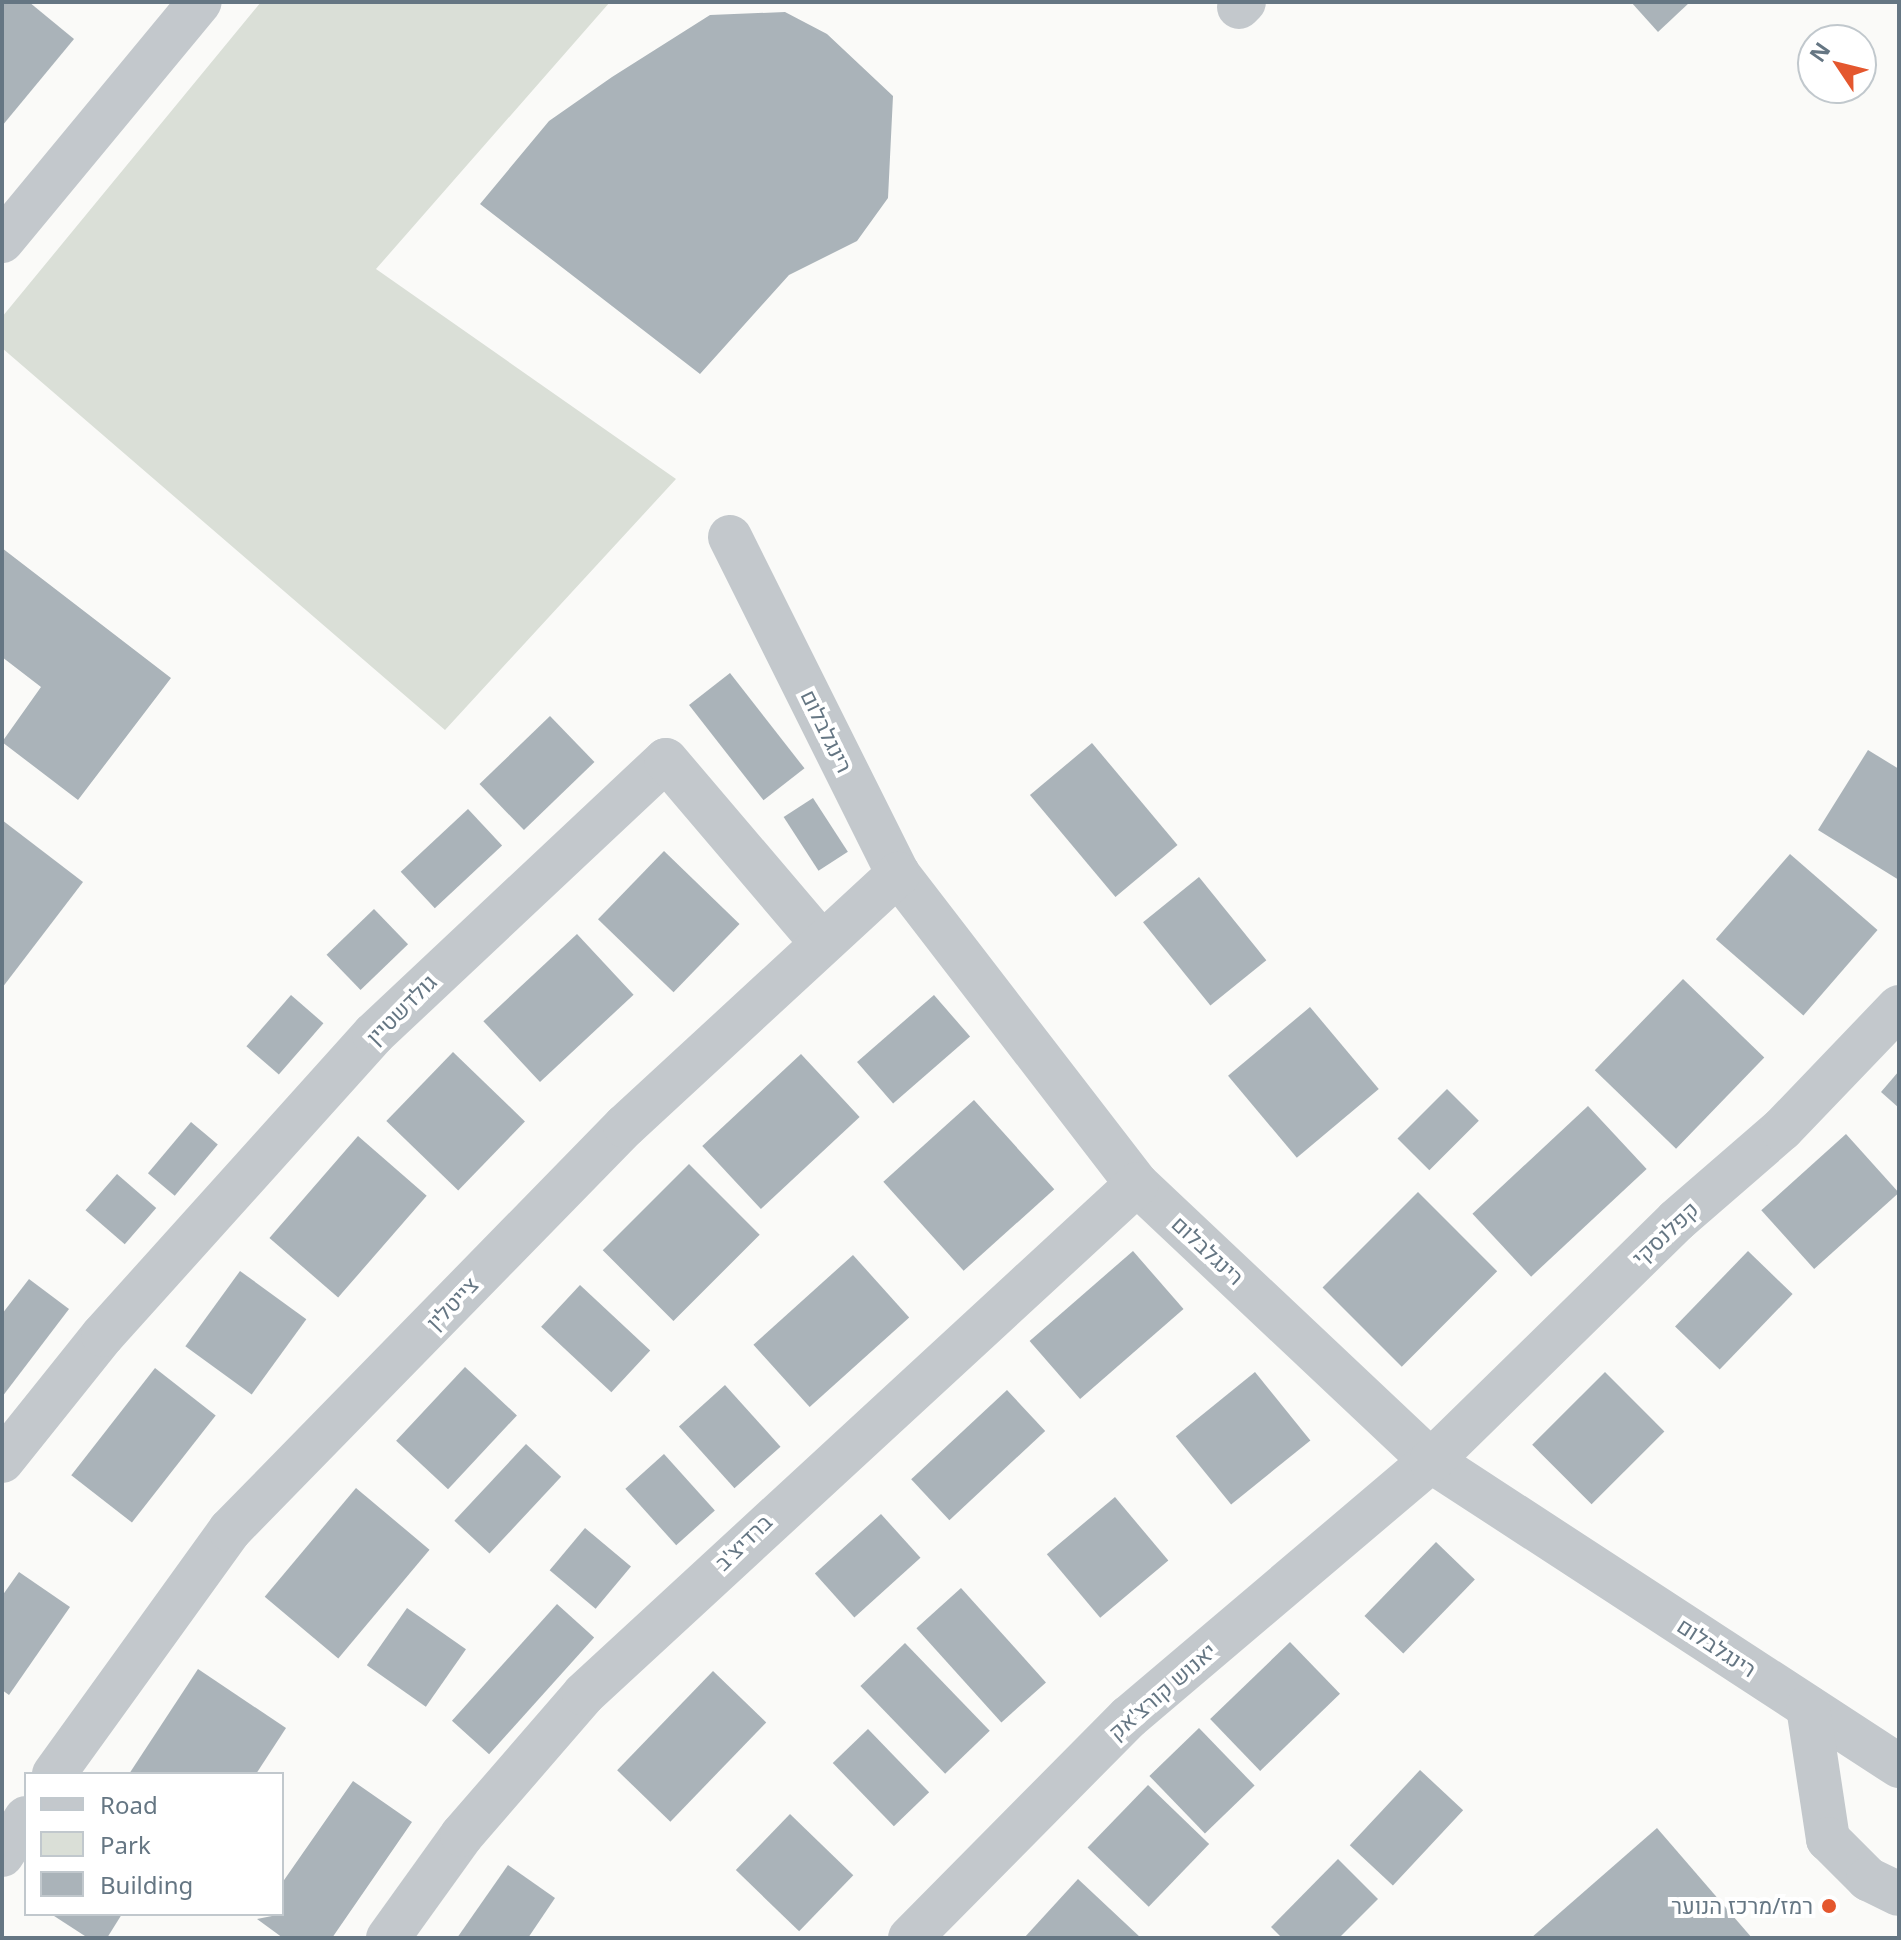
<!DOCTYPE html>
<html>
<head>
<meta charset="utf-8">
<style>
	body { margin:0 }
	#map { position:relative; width:1901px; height:1940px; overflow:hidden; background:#fafaf8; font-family:"Noto Sans",Heebo,sans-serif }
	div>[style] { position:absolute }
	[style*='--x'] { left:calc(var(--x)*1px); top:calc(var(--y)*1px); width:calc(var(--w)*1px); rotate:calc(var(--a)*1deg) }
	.green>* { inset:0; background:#dadfd7 }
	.building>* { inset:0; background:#aab3b9; transform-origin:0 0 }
	.minor>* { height:44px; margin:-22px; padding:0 22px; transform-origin:22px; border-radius:22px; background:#c3c8cc }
	.dots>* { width:22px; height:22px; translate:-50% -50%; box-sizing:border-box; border:4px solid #fff; border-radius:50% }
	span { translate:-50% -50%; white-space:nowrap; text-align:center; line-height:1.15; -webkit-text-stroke:8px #fff; paint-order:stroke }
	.street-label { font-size:22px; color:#657683 }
	.poi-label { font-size:22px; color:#657683 }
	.right { translate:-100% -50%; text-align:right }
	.frame { position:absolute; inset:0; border:4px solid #657683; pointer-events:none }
	.legend { position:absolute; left:24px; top:1772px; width:260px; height:144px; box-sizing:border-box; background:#fff; border:2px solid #c1c8cd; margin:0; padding:10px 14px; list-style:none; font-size:24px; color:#657683 }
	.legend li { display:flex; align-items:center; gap:16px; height:40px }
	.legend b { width:40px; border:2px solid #c1c8cd }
	.north { position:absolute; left:1797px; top:24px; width:80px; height:80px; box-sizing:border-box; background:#fff; border:2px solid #c1c8cd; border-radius:50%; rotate:305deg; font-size:22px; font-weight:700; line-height:32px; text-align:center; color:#657683 }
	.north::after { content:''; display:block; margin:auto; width:28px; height:36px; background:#e4572e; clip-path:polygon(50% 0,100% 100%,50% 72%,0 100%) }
</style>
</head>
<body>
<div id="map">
	<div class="green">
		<div style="clip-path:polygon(261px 2px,610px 2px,376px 269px,676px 479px,445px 730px,2px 348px,2px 317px)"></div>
	</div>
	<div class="building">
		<div style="clip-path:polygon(2px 2px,29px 2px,74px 39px,2px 126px)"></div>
		<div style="clip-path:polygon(1631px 2px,1690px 2px,1658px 32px)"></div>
		<div style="clip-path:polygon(785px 12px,827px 34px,893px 96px,888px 198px,857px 241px,789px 275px,700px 374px,480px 204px,549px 121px,612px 77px,710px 15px)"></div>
		<div style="clip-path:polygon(2px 548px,171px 678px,78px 800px,2px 742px,41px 687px,2px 657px)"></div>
		<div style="left:730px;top:673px;width:121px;height:52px;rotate:52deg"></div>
		<div style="left:550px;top:716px;width:64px;height:98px;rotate:46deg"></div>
		<div style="left:1092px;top:743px;width:133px;height:81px;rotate:50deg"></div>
		<div style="clip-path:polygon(1868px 750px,1899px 769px,1899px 880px,1818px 830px)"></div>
		<div style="left:813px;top:798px;width:64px;height:35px;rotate:57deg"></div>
		<div style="left:468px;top:809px;width:50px;height:92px;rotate:47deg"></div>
		<div style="clip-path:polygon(2px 820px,83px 882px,2px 988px)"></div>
		<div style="left:664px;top:851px;width:105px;height:95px;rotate:44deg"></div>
		<div style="left:1790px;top:854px;width:116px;height:113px;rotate:41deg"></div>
		<div style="left:1199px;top:877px;width:107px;height:72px;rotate:51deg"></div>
		<div style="left:374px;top:909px;width:49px;height:66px;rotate:46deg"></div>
		<div style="left:577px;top:934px;width:83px;height:128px;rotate:47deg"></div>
		<div style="left:1683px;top:979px;width:113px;height:127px;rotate:44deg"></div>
		<div style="left:291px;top:995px;width:43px;height:68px;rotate:41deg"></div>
		<div style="left:934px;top:995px;width:55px;height:102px;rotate:49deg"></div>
		<div style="left:1310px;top:1007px;width:107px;height:107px;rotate:50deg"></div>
		<div style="left:453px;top:1052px;width:100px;height:96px;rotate:44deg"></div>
		<div style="left:801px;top:1054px;width:86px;height:135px;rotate:47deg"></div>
		<div style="clip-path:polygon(1899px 1071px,1899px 1108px,1881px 1092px)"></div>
		<div style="left:1447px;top:1089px;width:45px;height:70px;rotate:45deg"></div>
		<div style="left:974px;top:1100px;width:120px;height:122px;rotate:48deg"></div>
		<div style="left:1588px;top:1106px;width:86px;height:158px;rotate:47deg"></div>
		<div style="left:191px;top:1122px;width:35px;height:67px;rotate:40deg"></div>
		<div style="left:1846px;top:1134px;width:79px;height:114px;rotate:48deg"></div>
		<div style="left:358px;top:1136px;width:91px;height:135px;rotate:41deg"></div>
		<div style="left:689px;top:1164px;width:100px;height:122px;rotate:45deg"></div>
		<div style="left:117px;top:1174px;width:52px;height:48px;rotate:41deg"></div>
		<div style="left:1418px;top:1192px;width:112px;height:135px;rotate:45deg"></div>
		<div style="left:1133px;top:1251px;width:77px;height:137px;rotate:49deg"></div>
		<div style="left:1748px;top:1251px;width:62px;height:105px;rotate:44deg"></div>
		<div style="left:853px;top:1255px;width:84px;height:134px;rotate:48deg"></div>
		<div style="left:240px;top:1271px;width:82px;height:93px;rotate:36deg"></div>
		<div style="clip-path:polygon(29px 1279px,69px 1309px,2px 1397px,2px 1314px)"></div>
		<div style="left:580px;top:1285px;width:96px;height:57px;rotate:43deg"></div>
		<div style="left:465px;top:1367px;width:71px;height:101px;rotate:43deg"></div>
		<div style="left:155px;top:1368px;width:77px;height:136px;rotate:38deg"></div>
		<div style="left:1255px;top:1372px;width:88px;height:102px;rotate:51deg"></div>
		<div style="left:1605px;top:1372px;width:84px;height:103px;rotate:45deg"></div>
		<div style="left:725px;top:1385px;width:83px;height:62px;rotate:48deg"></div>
		<div style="left:1007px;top:1390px;width:56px;height:131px;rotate:47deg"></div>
		<div style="left:526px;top:1444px;width:48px;height:105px;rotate:43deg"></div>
		<div style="left:664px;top:1454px;width:76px;height:52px;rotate:48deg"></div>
		<div style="left:356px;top:1488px;width:96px;height:142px;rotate:40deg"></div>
		<div style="left:1115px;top:1497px;width:83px;height:89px;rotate:50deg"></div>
		<div style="left:881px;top:1514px;width:59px;height:89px;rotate:48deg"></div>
		<div style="left:585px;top:1528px;width:60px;height:55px;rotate:40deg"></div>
		<div style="left:1436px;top:1542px;width:54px;height:103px;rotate:44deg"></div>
		<div style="clip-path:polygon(19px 1572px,70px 1607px,9px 1695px,2px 1690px,2px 1596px)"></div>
		<div style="left:961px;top:1588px;width:127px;height:60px;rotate:48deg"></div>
		<div style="left:557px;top:1604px;width:50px;height:157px;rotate:42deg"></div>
		<div style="left:407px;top:1608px;width:72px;height:70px;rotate:35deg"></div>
		<div style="left:1290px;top:1642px;width:72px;height:111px;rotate:46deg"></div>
		<div style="left:905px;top:1643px;width:122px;height:62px;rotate:46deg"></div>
		<div style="clip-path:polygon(198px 1669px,286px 1728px,256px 1774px,129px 1774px)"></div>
		<div style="left:713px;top:1671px;width:74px;height:138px;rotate:44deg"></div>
		<div style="left:1199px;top:1728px;width:80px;height:69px;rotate:46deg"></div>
		<div style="left:868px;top:1729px;width:88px;height:49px;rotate:46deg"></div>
		<div style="left:1420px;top:1770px;width:59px;height:103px;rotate:43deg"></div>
		<div style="clip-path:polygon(353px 1781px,412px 1822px,332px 1938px,283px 1938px,257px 1919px,282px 1914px,282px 1883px)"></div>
		<div style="left:1148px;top:1785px;width:85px;height:87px;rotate:44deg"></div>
		<div style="left:790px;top:1814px;width:88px;height:78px;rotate:44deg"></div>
		<div style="clip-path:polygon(1657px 1828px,1752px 1938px,1531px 1938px)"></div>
		<div style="clip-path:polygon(1338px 1859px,1378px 1899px,1339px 1938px,1282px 1938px,1271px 1927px)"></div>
		<div style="clip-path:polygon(508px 1865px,555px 1898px,528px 1938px,457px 1938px)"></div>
		<div style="clip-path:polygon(1078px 1879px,1141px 1938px,1024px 1938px)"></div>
		<div style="clip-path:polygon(51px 1914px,122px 1914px,107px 1938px,88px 1938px)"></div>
	</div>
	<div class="minor">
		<div style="--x:1239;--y:7;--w:7;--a:-45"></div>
		<div style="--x:2;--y:241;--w:310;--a:-50.4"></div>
		<div style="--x:730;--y:537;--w:377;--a:63.5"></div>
		<div style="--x:898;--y:874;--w:391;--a:52.4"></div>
		<div style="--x:1137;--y:1184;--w:404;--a:43.3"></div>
		<div style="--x:1431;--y:1461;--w:559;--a:33.09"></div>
		<div style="--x:2;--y:1461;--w:161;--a:-51.3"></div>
		<div style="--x:103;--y:1335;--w:405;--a:-48"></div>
		<div style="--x:374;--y:1034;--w:400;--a:-43.2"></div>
		<div style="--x:666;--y:760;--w:240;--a:49.6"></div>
		<div style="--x:1808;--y:1707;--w:134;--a:81.4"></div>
		<div style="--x:1828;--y:1839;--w:57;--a:45"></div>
		<div style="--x:1868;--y:1879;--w:34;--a:26"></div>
		<div style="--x:54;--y:1774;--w:301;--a:-54.2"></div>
		<div style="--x:230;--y:1530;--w:565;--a:-45.65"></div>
		<div style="--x:625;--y:1126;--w:372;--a:-42.7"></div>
		<div style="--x:2;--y:1855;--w:44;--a:-57"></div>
		<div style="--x:388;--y:1938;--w:127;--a:-54.3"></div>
		<div style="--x:462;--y:1835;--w:186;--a:-49.1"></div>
		<div style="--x:584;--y:1694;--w:752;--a:-42.68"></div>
		<div style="--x:910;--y:1938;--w:311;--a:-45.3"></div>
		<div style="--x:1129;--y:1717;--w:396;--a:-40.3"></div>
		<div style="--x:1431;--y:1461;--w:344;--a:-44.4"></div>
		<div style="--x:1677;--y:1220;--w:139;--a:-40.9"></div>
		<div style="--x:1782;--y:1129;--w:169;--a:-46.2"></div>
	</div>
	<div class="dots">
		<div style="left:1829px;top:1906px;background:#e4572e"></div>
	</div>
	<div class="street-label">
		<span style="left:827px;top:731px;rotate:64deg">רינגלבלום</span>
		<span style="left:401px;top:1009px;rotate:-45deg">גולדשטיין</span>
		<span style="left:1665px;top:1233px;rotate:-43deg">קפלנסקי</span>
		<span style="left:1208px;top:1250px;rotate:43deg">רינגלבלום</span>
		<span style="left:452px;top:1303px;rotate:-46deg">צייטלין</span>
		<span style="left:743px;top:1542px;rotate:-44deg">ברדיצ'ב</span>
		<span style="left:1717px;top:1647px;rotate:33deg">רינגלבלום</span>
		<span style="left:1162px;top:1691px;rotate:-41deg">יאנוש קורצ'אק</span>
	</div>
	<div class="poi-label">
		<span class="right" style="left:1813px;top:1906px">רמז/מרכז הנוער</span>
	</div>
	<div class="frame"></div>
	<ul class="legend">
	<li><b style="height:10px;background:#c3c8cc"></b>Road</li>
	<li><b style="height:22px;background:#dadfd7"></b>Park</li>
	<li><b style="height:22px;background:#aab3b9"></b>Building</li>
	</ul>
	<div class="north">N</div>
</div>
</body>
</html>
